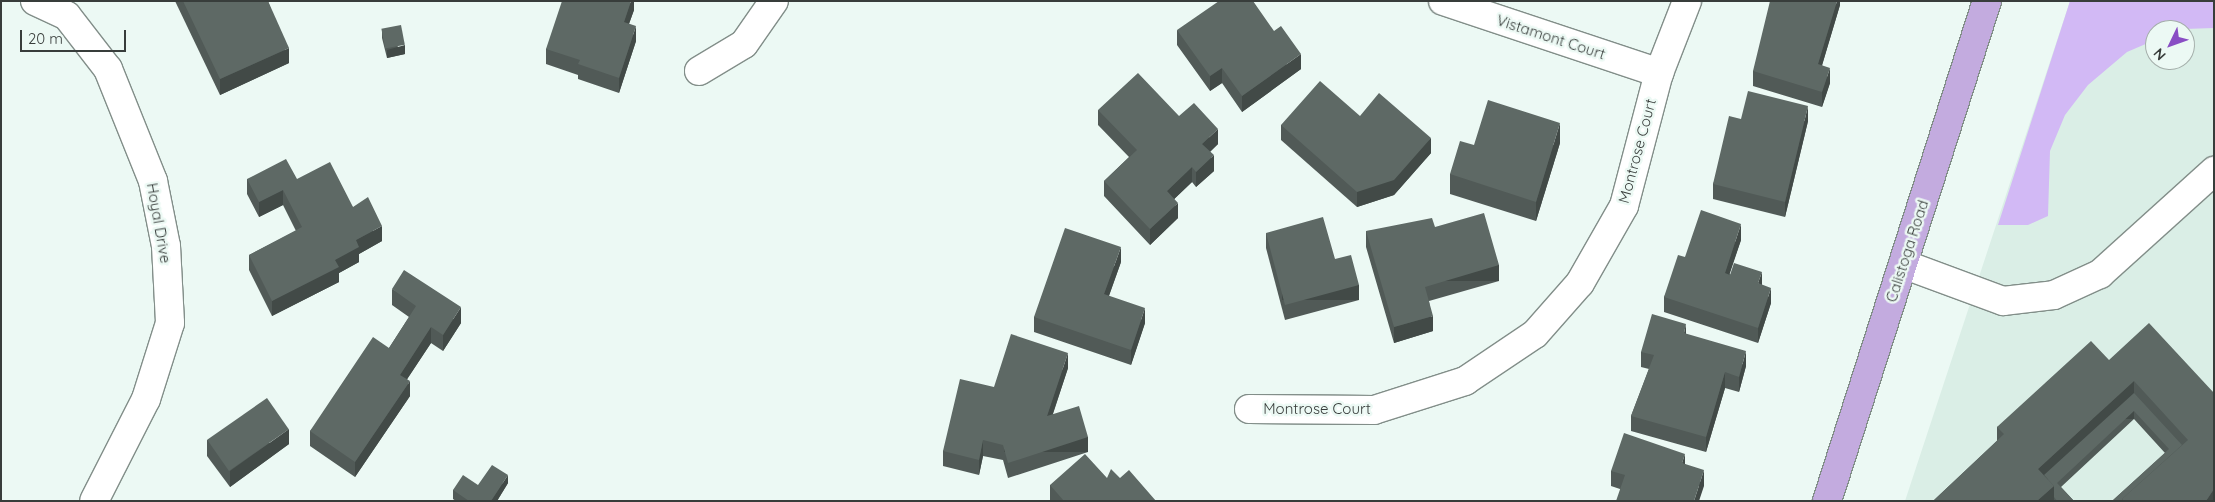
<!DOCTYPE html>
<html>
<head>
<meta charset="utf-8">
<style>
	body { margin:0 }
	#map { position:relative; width:2215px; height:502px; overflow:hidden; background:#ecf9f4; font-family:Quicksand,sans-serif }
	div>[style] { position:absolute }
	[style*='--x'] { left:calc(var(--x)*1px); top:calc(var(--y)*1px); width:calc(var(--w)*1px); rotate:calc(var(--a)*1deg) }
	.built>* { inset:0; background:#daeee6 }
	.green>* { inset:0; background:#d2b9f5 }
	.roads { filter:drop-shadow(1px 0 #828e89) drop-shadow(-1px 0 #828e89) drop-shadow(0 1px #828e89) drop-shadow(0 -1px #828e89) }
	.minor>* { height:28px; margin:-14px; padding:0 14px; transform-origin:14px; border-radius:14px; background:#fff }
	.major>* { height:28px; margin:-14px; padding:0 14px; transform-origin:14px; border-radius:14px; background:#c3abdf }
	.wall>* { inset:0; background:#515a57 }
	.shaded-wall>* { inset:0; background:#424a47; transform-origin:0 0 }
	.building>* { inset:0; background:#5e6965; transform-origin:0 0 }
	span { translate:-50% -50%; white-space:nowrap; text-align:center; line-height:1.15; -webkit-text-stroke:5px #ecf9f4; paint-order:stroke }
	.street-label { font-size:15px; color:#383d3b }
	.frame { position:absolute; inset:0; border:2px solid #383d3b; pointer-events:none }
	.north { position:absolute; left:2145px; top:20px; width:50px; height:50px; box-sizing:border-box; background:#ecf9f4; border:1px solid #a4aeaa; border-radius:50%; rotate:228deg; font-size:14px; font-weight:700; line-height:20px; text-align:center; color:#383d3b }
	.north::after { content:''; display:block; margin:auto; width:18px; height:22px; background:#894ec4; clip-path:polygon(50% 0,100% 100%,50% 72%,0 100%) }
	.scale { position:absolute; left:20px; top:30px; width:106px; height:22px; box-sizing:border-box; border:2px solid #383d3b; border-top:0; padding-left:6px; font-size:15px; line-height:18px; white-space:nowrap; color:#383d3b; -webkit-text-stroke:4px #ecf9f4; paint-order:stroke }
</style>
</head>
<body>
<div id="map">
	<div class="built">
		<div style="clip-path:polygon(evenodd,2070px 1px,2214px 1px,2214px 501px,1905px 501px,2070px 1px,2155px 30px,2185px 30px,2185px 60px,2155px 60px,2155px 30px)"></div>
	</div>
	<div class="green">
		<div style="clip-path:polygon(2070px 1px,2214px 1px,2214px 28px,2155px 30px,2155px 40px,2127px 52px,2088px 85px,2065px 115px,2050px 151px,2048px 216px,2028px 225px,1998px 225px)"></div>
	</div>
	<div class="roads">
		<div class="minor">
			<div style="--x:35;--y:1;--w:35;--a:25"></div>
			<div style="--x:67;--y:16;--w:67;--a:52.3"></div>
			<div style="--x:108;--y:69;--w:121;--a:68.1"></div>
			<div style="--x:153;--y:181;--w:66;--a:78.7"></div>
			<div style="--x:166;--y:246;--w:77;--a:87"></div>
			<div style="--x:170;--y:323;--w:80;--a:107.5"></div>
			<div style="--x:146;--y:399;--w:114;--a:117"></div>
			<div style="--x:1443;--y:1;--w:228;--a:18.4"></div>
			<div style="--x:699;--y:71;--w:52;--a:-31"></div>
			<div style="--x:744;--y:44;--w:52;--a:-55.1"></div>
			<div style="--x:1903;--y:264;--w:107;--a:20.3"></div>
			<div style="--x:2003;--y:301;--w:51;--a:-6.7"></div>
			<div style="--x:2054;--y:295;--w:51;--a:-24.5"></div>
			<div style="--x:2100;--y:274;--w:154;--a:-42.1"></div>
			<div style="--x:1249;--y:409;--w:125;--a:0.5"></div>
			<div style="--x:1374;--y:410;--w:96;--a:-17.7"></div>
			<div style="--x:1465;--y:381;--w:84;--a:-33.9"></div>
			<div style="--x:1535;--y:334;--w:68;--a:-48.6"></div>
			<div style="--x:1580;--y:283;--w:89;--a:-60.3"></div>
			<div style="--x:1624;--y:206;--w:138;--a:-75.3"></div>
			<div style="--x:1659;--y:73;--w:77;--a:-68.7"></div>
		</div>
		<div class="major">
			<div style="--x:1827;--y:501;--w:525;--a:-72.26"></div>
		</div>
	</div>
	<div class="wall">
		<div style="clip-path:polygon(175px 1px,268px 1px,289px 63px,220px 95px)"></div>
		<div style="clip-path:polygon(634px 1px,634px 10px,629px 24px,636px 41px,619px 93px,578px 79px,578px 75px,546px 64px,546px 49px)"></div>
		<div style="clip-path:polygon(1840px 1px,1840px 5px,1822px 65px,1830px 83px,1822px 107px,1753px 86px,1753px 71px)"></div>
		<div style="clip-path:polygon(382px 30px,405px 54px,387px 58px,382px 38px)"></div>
		<div style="clip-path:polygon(1177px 30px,1301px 69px,1242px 112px,1222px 83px,1210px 91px,1177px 45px)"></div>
		<div style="clip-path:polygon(1098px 110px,1179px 116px,1218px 144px,1210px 152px,1214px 171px,1196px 187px,1192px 182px,1174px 199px,1178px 218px,1150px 245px,1104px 196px,1104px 181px,1129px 157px,1098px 125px)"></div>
		<div style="clip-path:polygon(1360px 116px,1431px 153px,1394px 195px,1357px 207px,1281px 140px,1281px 125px)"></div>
		<div style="clip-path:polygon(1741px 119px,1808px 121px,1785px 217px,1713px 199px,1713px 184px)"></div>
		<div style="clip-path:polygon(1560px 143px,1536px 221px,1450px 194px,1450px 174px)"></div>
		<div style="clip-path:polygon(247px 179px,297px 179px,353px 207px,382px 241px,359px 254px,359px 262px,339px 273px,339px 282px,272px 316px,249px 270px,249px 255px,296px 231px,283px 205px,259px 217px,247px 194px)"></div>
		<div style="clip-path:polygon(1435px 227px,1499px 281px,1429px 301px,1433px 331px,1394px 343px,1366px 247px,1366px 231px)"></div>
		<div style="clip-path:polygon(1266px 233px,1335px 259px,1359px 300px,1285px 320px,1266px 248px)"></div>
		<div style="clip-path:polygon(1741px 240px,1729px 274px,1762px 285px,1771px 303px,1758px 343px,1664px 312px,1664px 297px,1685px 257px)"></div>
		<div style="clip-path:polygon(1121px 262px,1109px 296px,1145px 323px,1131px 365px,1034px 332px,1034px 317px)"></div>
		<div style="clip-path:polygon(392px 289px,461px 323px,443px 351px,431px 343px,407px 379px,410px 396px,355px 477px,310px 446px,310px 431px,389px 348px,409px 317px,392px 305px)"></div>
		<div style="clip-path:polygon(1686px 334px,1746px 366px,1739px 392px,1725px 388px,1706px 452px,1631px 431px,1631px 416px,1649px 369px,1641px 367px,1641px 352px)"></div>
		<div style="clip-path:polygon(2109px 360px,2214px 393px,2214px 501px,2112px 501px,2165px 453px,2134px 419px,2061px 487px,2074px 501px,1933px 501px,1997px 441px,1997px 427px)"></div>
		<div style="clip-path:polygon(1068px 368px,1053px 414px,1088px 452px,1008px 478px,1003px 460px,983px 456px,979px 475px,943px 466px,943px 451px,994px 387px)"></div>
		<div style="clip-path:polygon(207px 440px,289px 444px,230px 487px,207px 456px)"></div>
		<div style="clip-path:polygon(1685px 464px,1704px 486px,1620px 489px,1611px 486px,1611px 471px)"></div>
		<div style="clip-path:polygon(1107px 478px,1120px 478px,1156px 501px,1050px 500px,1050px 485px)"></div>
		<div style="clip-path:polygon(508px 483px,497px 501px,456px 501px,453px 499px,453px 490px,478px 485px)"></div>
	</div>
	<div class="shaded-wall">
		<div style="clip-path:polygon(631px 1px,634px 1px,634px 10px,624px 37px,624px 22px)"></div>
		<div style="clip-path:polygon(1837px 1px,1840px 1px,1840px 5px,1818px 79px,1818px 64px)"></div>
		<div style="clip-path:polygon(636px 26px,636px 41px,619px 93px,619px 78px)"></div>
		<div style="clip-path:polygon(405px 45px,405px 54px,387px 58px,387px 50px)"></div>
		<div style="clip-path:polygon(289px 48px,289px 63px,220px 95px,220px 79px)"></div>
		<div style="clip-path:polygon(1301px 54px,1301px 69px,1242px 112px,1242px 96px)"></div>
		<div style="clip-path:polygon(1222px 68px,1222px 83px,1210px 91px,1210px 76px)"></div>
		<div style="clip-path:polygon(1830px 68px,1830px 83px,1822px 107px,1822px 92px)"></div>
		<div style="clip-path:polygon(1808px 106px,1808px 121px,1785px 217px,1785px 202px)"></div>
		<div style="clip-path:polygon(1560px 123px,1560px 143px,1536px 221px,1536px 202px)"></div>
		<div style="clip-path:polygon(1218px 129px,1218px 144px,1202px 159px,1202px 144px)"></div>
		<div style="clip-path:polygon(1431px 138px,1431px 153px,1394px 195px,1357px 207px,1357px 192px)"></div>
		<div style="clip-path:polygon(1214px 155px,1214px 171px,1196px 187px,1196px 172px)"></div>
		<div style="clip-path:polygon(1192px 167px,1192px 182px,1167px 206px,1167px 191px)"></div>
		<div style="clip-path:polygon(283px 190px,283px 205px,259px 217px,259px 202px)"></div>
		<div style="clip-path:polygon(1178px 203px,1178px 218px,1150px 245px,1150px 229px)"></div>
		<div style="clip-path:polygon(1741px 224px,1741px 240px,1725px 288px,1725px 273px)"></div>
		<div style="clip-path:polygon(382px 226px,382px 241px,359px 254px,359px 262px,339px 273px,339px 282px,272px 316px,272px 301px,335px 260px,356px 240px)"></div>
		<div style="clip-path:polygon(1121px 247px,1121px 262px,1104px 309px,1104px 294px)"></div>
		<div style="left:1499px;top:265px;width:16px;height:77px;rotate:90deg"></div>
		<div style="clip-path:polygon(1762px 272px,1762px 288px,1758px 283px)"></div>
		<div style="left:1359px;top:285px;width:15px;height:77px;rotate:90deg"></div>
		<div style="clip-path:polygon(1771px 288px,1771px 303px,1758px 343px,1758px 328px)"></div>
		<div style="clip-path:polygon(461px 307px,461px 323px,443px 351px,443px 335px)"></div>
		<div style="clip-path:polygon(1145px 308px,1145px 323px,1131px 365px,1131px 350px)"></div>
		<div style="clip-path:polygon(1433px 316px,1433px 331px,1394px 343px,1394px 327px)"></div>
		<div style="clip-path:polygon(1686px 324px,1686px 339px,1684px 333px)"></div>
		<div style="clip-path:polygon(431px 327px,431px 343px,400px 390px,400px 375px)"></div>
		<div style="clip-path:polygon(1746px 351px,1746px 366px,1739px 392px,1739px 377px)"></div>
		<div style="clip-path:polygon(1068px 353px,1068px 368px,1047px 431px,1047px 416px)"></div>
		<div style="clip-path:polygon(1725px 372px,1725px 388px,1706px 452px,1706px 437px)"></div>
		<div style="clip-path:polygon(410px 381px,410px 396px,355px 477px,355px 462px)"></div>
		<div style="clip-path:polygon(2134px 381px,2134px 401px,2042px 485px,2038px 469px)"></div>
		<div style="left:2134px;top:411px;width:8px;height:105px;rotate:90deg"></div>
		<div style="clip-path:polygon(289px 429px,289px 444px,230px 487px,230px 471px)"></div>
		<div style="left:1088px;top:437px;width:15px;height:84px;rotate:90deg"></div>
		<div style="clip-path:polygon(983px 440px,983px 456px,979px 475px,979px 460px)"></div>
		<div style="clip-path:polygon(1685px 454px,1685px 469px,1682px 463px)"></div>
		<div style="clip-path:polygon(1704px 470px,1704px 486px,1699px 501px,1694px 501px)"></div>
		<div style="clip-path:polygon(508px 475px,508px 483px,497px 501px,491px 501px)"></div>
		<div style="clip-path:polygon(2054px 486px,2054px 501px,2037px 501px)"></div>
		<div style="clip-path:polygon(2214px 489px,2214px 501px,2206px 501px)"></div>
	</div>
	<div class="building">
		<div style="clip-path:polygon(183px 1px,268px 1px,289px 48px,220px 79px)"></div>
		<div style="clip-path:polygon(562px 1px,631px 1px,624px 22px,636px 26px,619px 78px,578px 64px,580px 60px,546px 49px)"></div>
		<div style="clip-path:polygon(1219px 1px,1253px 1px,1274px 31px,1281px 26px,1301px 54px,1242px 96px,1222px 68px,1210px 76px,1177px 30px)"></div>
		<div style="clip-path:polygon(1770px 1px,1837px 1px,1818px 64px,1830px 68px,1822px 92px,1753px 71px)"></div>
		<div style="left:401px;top:25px;width:20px;height:20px;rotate:79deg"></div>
		<div style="clip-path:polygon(1138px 73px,1179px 116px,1194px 103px,1218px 129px,1202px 144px,1214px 155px,1196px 172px,1192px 167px,1167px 191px,1178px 203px,1150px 229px,1104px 181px,1137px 150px,1098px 110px)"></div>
		<div style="clip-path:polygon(1320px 81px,1360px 116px,1379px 93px,1431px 138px,1394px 180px,1357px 192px,1281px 125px)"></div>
		<div style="clip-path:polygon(1748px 91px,1808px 106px,1785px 202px,1713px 184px,1729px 116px,1741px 119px)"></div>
		<div style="clip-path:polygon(1488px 100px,1560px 123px,1536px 202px,1450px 174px,1460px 141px,1474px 145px)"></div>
		<div style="clip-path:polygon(286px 159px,297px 179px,330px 162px,353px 207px,368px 197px,382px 226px,356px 240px,359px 247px,335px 260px,339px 267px,272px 301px,249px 255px,302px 227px,283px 190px,259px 202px,247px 179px)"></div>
		<div style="clip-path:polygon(1701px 210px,1741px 224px,1725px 273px,1730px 275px,1734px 263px,1762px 272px,1758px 283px,1771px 288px,1758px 328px,1664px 297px,1678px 255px,1685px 257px)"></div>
		<div style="clip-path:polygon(1484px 213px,1499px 265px,1425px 287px,1433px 316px,1394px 327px,1366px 231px,1432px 218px,1435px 227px)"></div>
		<div style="clip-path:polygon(1323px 217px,1335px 259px,1351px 255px,1359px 285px,1285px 305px,1266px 233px)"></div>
		<div style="clip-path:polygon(1065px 228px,1121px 247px,1104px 294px,1145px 308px,1131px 350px,1034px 317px)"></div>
		<div style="clip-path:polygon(404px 270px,461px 307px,443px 335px,431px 327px,400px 375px,410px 381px,355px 462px,310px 431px,373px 337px,389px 348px,416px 306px,392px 289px)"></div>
		<div style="clip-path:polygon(1652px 314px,1686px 324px,1684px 333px,1746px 351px,1739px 377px,1725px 372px,1706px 437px,1631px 416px,1654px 355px,1641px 352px)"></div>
		<div style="clip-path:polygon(2149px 323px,2214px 393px,2214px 489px,2206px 501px,2124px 501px,2122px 499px,2188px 440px,2134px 381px,2038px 469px,2054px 486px,2037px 501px,1933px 501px,2004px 434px,1997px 427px,2091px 341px,2109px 360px)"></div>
		<div style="clip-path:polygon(1011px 334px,1068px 353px,1047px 416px,1079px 406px,1088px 437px,1008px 463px,1003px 445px,983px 440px,979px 460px,943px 451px,960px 379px,994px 387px)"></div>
		<div style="clip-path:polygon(2134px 393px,2182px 445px,2122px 499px,2122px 501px,2112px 501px,2169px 449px,2134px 411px,2057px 483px,2074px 501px,2057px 501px,2054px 497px,2054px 486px,2044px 475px)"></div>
		<div style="left:267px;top:398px;width:38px;height:73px;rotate:55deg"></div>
		<div style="clip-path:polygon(1624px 433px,1685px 454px,1682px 463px,1704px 470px,1694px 501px,1616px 501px,1625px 475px,1611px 471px)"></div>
		<div style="clip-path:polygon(1085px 454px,1107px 478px,1111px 469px,1120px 478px,1129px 470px,1156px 501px,1064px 501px,1050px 485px)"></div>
		<div style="clip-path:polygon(492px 465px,508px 475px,491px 501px,469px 501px,453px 490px,463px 475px,478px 485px)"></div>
	</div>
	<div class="street-label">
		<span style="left:1551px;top:37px;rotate:18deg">Vistamont Court</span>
		<span style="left:1637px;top:151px;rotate:-75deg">Montrose Court</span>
		<span style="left:159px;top:223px;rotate:80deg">Hoyal Drive</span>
		<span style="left:1907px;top:251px;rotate:-72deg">Calistoga Road</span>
		<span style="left:1317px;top:409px">Montrose Court</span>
	</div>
	<div class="frame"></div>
	<div class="north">N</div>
	<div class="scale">20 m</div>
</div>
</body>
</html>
